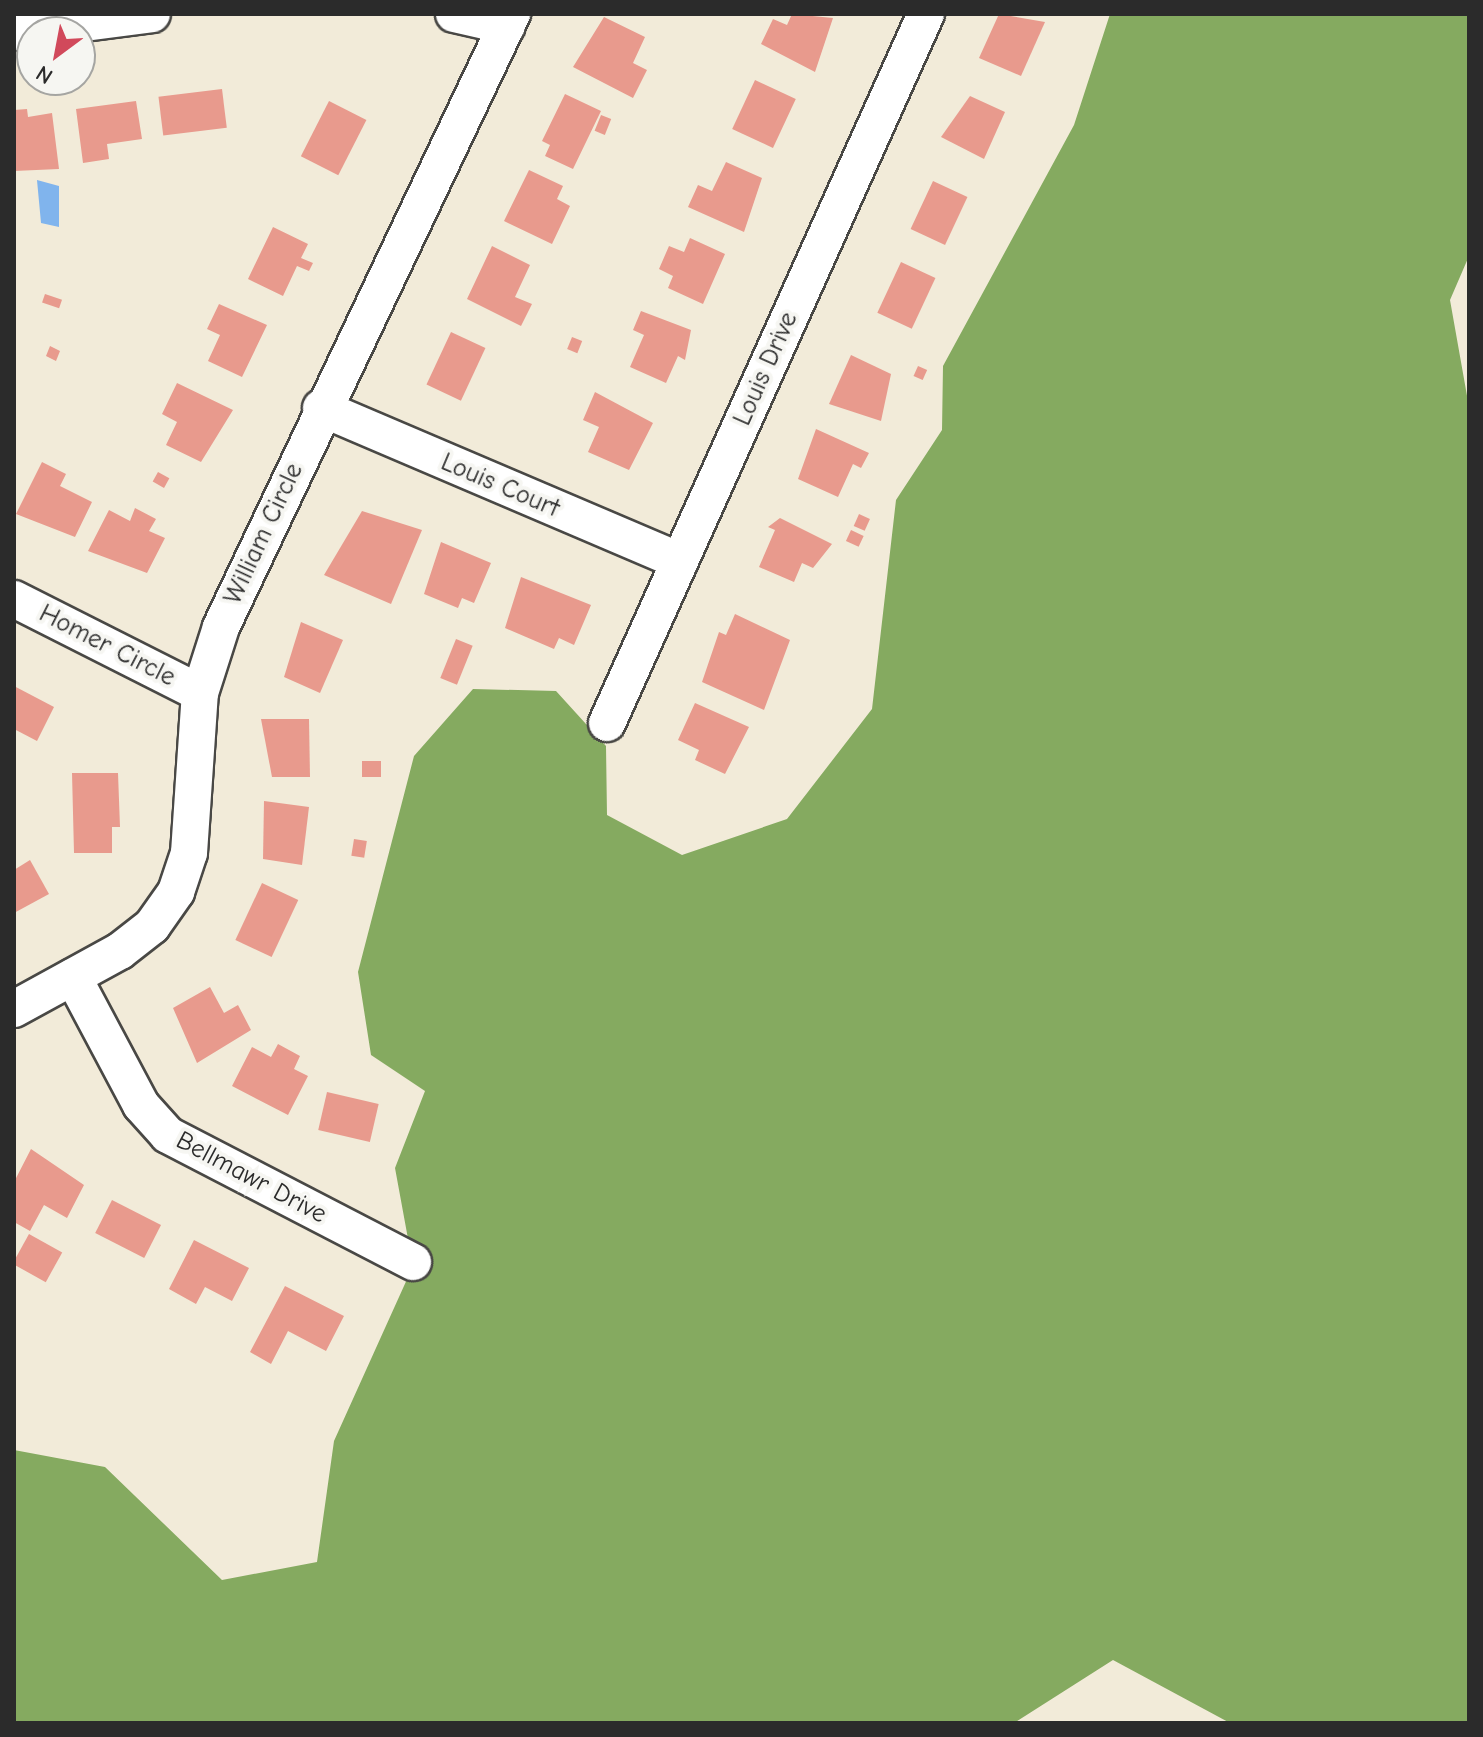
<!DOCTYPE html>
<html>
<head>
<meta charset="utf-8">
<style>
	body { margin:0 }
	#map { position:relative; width:1483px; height:1737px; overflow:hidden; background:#f2ebd9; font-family:"Comic Neue",sans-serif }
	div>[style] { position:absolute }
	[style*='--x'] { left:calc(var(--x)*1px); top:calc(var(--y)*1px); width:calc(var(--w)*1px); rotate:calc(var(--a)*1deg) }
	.forest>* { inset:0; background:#85aa60 }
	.water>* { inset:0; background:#80b4ed }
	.building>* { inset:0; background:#e89a8d; transform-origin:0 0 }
	.roads { filter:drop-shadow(2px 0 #494845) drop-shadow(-2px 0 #494845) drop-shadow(0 2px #494845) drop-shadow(0 -2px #494845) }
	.minor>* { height:36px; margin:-18px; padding:0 18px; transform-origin:18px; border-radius:18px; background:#fff }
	span { translate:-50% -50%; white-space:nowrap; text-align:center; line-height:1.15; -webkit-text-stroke:8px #f6f6f2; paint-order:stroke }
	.street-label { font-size:26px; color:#2b2b2b }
	.frame { position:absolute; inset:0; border:16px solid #2b2b2b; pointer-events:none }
	.north { position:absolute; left:16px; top:16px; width:80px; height:80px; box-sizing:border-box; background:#f6f6f2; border:2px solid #a5a5a2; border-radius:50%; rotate:212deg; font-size:22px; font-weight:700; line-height:32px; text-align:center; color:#2b2b2b }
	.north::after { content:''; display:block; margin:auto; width:28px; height:36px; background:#d1495b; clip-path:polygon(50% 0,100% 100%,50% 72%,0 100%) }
</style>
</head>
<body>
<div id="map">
	<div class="forest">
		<div style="clip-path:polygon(1110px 14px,1469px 14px,1469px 256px,1450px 300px,1469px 407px,1469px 1723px,1230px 1723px,1113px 1660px,1014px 1723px,14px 1723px,14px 1450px,105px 1467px,222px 1580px,317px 1562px,334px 1441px,413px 1266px,395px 1168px,425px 1091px,371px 1055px,358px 972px,414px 756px,473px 689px,556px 691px,606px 746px,607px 815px,682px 855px,787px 819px,872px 709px,896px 500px,942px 430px,943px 366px,1074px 125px)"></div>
	</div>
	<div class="water">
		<div style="clip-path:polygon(37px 180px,59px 186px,59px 227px,41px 223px)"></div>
	</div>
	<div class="building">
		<div style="clip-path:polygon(792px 14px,833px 18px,815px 72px,761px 44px,773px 19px,787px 25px)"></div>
		<div style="clip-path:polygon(999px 14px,1045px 22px,1021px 76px,979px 58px)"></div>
		<div style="clip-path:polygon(604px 17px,645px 37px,633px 63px,647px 70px,633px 98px,573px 67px)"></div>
		<div style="left:755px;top:80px;width:45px;height:54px;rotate:25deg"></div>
		<div style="left:222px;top:89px;width:39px;height:64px;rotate:83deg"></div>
		<div style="clip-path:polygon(565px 94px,601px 111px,573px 169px,545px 156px,550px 145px,542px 141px)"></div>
		<div style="clip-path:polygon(970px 96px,1005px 112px,984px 159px,941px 137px)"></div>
		<div style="clip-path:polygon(136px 101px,142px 139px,107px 144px,109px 159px,83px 163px,76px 109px)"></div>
		<div style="left:329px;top:101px;width:42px;height:62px;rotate:27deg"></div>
		<div style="clip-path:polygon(27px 109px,28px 117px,52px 113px,59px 169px,14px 171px,14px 110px)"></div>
		<div style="left:601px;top:115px;width:11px;height:17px;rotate:22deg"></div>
		<div style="clip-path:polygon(726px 162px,762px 178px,744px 232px,688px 207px,698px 185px,712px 191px)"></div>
		<div style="clip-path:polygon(529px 170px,563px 186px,557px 199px,570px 206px,552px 244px,504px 221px)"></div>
		<div style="left:933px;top:181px;width:38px;height:53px;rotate:25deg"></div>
		<div style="clip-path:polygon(273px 227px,308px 244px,301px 258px,313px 263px,309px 271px,297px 266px,283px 296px,248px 279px)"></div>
		<div style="clip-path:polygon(690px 238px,725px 254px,703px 304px,668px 288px,673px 276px,659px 269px,669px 246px,684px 252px)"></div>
		<div style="clip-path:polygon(492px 246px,530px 265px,515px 297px,532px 304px,521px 326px,467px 299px)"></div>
		<div style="left:901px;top:262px;width:38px;height:56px;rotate:25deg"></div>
		<div style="left:45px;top:294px;width:18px;height:9px;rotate:19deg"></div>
		<div style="clip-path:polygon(219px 304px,267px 325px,242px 377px,208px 361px,220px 335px,207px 329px)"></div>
		<div style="clip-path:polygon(641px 311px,691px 330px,685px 360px,678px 356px,666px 383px,630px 367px,644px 335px,633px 330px)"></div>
		<div style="left:451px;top:332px;width:38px;height:58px;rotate:25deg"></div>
		<div style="left:572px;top:337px;width:11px;height:13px;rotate:22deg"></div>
		<div style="clip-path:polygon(50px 346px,60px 351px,56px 361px,46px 356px)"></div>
		<div style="clip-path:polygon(851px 355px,891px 374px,881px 421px,829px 404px)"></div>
		<div style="left:918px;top:366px;width:10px;height:11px;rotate:24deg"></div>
		<div style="clip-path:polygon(177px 383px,233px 410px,201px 462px,166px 445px,177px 422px,162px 414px)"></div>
		<div style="clip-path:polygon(595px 392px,653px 423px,629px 470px,588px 452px,599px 427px,583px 420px)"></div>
		<div style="clip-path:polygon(816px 429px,869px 453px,861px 468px,853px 464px,838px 497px,798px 479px)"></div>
		<div style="clip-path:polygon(42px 462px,66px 474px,60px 486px,92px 502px,75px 537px,16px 514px)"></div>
		<div style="left:158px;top:472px;width:13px;height:11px;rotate:29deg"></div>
		<div style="clip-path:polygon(135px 508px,156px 519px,149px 531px,165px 538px,147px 573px,88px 551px,109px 510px,130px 521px)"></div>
		<div style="clip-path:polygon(362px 511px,422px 530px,391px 604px,324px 575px)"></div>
		<div style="left:859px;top:514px;width:12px;height:13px;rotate:24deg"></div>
		<div style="clip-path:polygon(780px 518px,832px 544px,813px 568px,802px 563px,794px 582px,759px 567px,775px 530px,768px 527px)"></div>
		<div style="left:851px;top:530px;width:14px;height:12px;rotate:25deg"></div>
		<div style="clip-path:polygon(441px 542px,491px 563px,474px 603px,462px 598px,458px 608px,424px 594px)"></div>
		<div style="clip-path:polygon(521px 577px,591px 605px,574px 645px,559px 638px,554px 649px,505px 628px)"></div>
		<div style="clip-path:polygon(735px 614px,790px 640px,764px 710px,702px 682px,719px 632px,726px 635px)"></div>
		<div style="clip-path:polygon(301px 622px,343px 640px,320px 693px,284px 677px)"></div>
		<div style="left:456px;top:639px;width:18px;height:42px;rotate:22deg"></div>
		<div style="clip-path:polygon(14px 686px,54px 707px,37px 741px,14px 729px)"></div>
		<div style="clip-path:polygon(695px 703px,749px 727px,725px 774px,695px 760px,699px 750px,678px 740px)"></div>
		<div style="clip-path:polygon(261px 719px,309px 719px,310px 777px,272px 777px)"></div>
		<div style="left:362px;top:761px;width:19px;height:16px"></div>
		<div style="clip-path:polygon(72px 773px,118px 773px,120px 827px,112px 827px,112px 853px,74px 853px)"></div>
		<div style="clip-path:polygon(264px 801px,309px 807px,302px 865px,263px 859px)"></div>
		<div style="left:354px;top:839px;width:13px;height:17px;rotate:9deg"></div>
		<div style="clip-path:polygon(30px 860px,49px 894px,14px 913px,14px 870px)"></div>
		<div style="left:262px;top:883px;width:40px;height:63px;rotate:25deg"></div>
		<div style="clip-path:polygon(210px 987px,224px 1013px,238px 1005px,251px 1030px,197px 1063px,173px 1008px)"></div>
		<div style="clip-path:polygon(278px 1044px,300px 1056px,294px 1069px,308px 1076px,288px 1115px,232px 1086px,252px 1047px,271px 1057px)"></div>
		<div style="left:327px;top:1092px;width:53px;height:39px;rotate:13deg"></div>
		<div style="clip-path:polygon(31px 1149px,84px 1185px,67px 1218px,44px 1205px,30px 1231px,14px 1222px,14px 1182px)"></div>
		<div style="left:112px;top:1200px;width:55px;height:37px;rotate:27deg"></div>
		<div style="left:29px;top:1234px;width:38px;height:34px;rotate:29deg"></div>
		<div style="clip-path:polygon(194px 1240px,249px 1268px,232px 1301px,205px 1287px,196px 1304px,169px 1289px)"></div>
		<div style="clip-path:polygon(285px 1286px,344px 1316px,326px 1351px,288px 1331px,271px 1364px,250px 1352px)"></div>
	</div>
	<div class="roads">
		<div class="minor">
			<div style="--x:454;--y:14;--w:54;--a:12.8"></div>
			<div style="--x:14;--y:32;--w:139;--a:-7.4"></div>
			<div style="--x:321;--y:408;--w:390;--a:23.1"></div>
			<div style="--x:14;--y:599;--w:208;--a:26.8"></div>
			<div style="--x:607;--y:723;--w:777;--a:-65.78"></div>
			<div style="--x:73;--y:977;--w:145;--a:62"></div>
			<div style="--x:141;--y:1105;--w:40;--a:48"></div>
			<div style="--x:168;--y:1135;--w:276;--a:27.4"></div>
			<div style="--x:14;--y:1009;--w:121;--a:-28.7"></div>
			<div style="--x:120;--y:951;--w:41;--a:-38"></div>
			<div style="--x:152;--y:926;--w:42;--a:-54.8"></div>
			<div style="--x:176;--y:892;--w:41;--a:-71.6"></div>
			<div style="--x:189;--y:853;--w:160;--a:-86.1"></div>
			<div style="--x:200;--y:693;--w:69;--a:-72.3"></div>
			<div style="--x:221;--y:627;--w:679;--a:-64.61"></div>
		</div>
	</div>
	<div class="street-label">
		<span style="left:766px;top:369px;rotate:-66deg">Louis Drive</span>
		<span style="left:500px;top:486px;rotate:23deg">Louis Court</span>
		<span style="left:264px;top:534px;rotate:-65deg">William Circle</span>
		<span style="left:107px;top:646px;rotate:27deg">Homer Circle</span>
		<span style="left:251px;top:1178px;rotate:28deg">Bellmawr Drive</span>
	</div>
	<div class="frame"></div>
	<div class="north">N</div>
</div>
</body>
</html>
